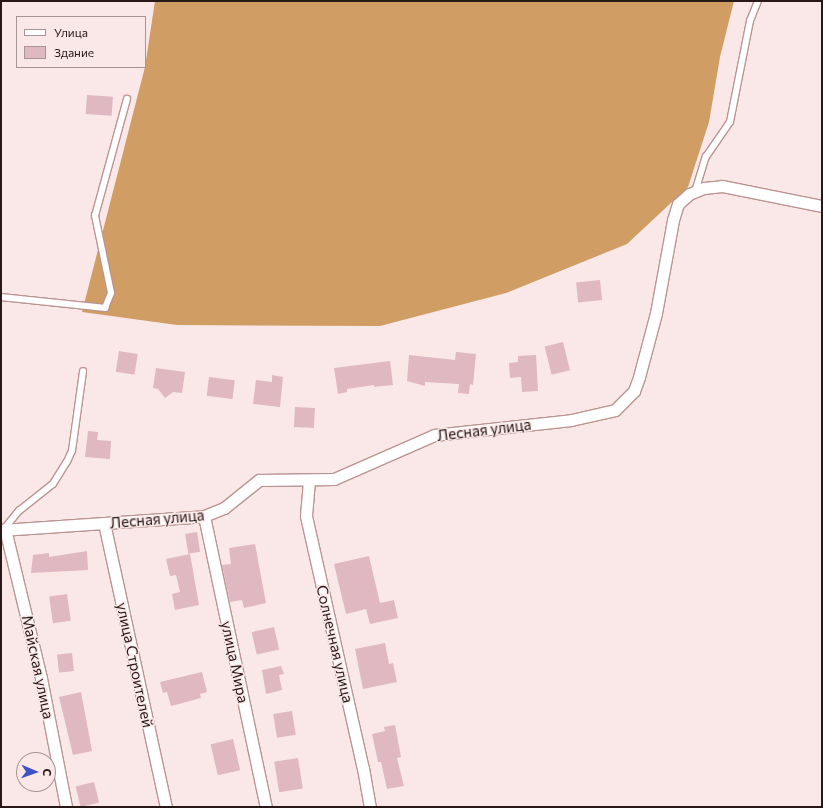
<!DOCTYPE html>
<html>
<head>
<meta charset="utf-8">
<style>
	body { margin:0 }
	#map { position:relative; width:823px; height:808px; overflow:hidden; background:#f9e8e7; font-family:Commissioner,sans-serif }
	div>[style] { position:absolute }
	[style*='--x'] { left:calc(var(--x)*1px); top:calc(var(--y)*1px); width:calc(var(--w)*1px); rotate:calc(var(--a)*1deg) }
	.forest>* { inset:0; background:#d09d64 }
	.building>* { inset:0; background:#dfb8c2; transform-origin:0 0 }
	.roads { filter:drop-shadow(1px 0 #ba9491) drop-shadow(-1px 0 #ba9491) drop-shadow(0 1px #ba9491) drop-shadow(0 -1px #ba9491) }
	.lane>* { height:5.5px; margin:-2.75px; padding:0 2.75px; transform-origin:2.75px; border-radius:2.75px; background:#fff }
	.street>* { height:11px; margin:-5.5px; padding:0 5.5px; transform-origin:5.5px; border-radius:5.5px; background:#fff }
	span { translate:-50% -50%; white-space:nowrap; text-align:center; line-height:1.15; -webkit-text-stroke:3px #f9e8e7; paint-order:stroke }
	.street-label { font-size:15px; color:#281918 }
	.frame { position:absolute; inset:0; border:2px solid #281918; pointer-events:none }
	.legend { position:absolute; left:16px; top:16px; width:130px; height:52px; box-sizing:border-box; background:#f9e8e7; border:1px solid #a59594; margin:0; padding:5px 7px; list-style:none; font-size:12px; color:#281918 }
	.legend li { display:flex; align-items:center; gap:8px; height:20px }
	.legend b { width:20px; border:1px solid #a59594 }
	.north { position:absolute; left:16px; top:752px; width:40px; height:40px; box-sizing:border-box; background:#f9e8e7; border:1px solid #a59594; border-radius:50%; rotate:92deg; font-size:11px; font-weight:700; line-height:16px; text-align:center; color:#281918 }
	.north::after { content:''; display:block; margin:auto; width:14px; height:18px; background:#3f53c6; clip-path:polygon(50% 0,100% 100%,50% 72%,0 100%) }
</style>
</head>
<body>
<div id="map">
	<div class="forest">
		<div style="clip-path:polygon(155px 1px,734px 1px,720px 57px,709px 122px,688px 187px,627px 244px,506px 293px,380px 326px,177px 325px,82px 312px,145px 67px)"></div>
	</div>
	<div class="building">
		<div style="left:87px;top:95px;width:26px;height:19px;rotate:4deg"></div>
		<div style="left:600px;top:280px;width:20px;height:24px;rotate:84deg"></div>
		<div style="left:563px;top:342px;width:29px;height:19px;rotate:76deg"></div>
		<div style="left:119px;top:351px;width:19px;height:21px;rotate:9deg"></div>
		<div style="clip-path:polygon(456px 352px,476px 354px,473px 385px,470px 384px,469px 394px,458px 393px,459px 384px,425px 382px,425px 386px,407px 381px,409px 355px,455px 360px)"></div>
		<div style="clip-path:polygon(536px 355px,538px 391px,522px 392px,521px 377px,510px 378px,509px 363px,518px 362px,518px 356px)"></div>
		<div style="clip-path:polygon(390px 361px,393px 385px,374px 387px,374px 385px,347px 389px,347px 392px,338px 394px,334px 368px)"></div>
		<div style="clip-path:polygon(156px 368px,185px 372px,182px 393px,173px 392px,165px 398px,158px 389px,153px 388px)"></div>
		<div style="clip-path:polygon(272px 375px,283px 377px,280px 407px,253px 404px,256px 380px,272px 382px)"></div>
		<div style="left:209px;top:377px;width:26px;height:19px;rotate:7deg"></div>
		<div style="left:295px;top:407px;width:20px;height:20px;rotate:3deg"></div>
		<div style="clip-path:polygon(88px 431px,98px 432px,97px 440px,111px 441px,110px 459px,85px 457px)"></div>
		<div style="left:197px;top:532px;width:20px;height:12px;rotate:81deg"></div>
		<div style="clip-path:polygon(255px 544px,266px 603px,244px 608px,242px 600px,230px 602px,222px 565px,231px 564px,229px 548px)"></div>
		<div style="clip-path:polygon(87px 551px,88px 570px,31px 573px,33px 555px,49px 553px,49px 557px)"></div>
		<div style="clip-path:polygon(190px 554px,199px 605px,175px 610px,172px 594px,180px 592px,176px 575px,170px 576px,166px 559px)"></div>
		<div style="clip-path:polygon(369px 556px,380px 603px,394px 600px,398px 618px,370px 624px,366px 609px,346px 614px,334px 564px)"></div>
		<div style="left:67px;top:594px;width:27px;height:18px;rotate:82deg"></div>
		<div style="left:274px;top:627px;width:23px;height:23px;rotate:77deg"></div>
		<div style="clip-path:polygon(385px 643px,389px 664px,393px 663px,397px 682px,363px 689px,355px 649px)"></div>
		<div style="left:72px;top:653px;width:18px;height:15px;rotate:84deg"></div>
		<div style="clip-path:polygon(281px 666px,284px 674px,279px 675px,282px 690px,266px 694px,262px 670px)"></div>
		<div style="clip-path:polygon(202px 672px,207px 692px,200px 694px,201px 698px,171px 706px,167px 692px,163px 693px,160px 682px)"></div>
		<div style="clip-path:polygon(81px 692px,92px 751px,73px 755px,59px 697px)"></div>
		<div style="left:292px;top:711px;width:24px;height:19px;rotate:81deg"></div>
		<div style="clip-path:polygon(395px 725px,401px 757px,397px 758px,404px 786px,387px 789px,381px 762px,378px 762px,372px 734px,385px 731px,384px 727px)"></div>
		<div style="left:233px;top:739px;width:32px;height:23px;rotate:77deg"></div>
		<div style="left:298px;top:758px;width:31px;height:24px;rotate:81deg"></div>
		<div style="left:94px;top:782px;width:21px;height:19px;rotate:76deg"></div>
	</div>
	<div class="roads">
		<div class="lane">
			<div style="--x:695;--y:192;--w:37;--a:-73"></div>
			<div style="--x:706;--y:157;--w:42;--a:-55.6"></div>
			<div style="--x:730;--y:122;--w:103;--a:-78.8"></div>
			<div style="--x:750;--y:21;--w:22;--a:-68"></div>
			<div style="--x:1;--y:297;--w:105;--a:6"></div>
			<div style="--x:105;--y:308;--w:16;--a:-68"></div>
			<div style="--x:111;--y:293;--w:79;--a:-101.7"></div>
			<div style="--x:95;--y:216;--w:121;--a:-74.7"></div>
			<div style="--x:5;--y:528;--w:22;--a:-51"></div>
			<div style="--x:19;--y:511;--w:43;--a:-38.5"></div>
			<div style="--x:53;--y:484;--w:26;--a:-58"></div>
			<div style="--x:67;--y:462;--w:12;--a:-66"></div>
			<div style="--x:72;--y:451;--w:80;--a:-82.1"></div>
		</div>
		<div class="street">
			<div style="--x:309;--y:481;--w:35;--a:95"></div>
			<div style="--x:306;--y:516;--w:258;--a:77.3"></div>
			<div style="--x:363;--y:768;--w:40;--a:80"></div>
			<div style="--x:204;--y:516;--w:298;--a:78"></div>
			<div style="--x:104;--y:523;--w:291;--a:77.7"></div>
			<div style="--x:5;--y:529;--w:153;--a:76.4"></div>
			<div style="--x:41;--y:678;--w:131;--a:79"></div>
			<div style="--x:1;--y:530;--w:203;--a:-3.9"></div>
			<div style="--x:204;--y:516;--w:22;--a:-22"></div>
			<div style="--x:224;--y:508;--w:45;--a:-38.7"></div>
			<div style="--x:259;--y:480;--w:75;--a:-0.8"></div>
			<div style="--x:334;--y:479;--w:109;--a:-23.7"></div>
			<div style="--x:434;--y:435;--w:138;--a:-6.2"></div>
			<div style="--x:571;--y:420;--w:45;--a:-12.8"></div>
			<div style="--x:615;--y:410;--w:27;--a:-45"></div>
			<div style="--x:634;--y:391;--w:15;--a:-70"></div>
			<div style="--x:639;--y:377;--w:66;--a:-75.1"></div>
			<div style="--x:656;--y:313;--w:95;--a:-79.6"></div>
			<div style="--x:673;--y:220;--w:17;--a:-73"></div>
			<div style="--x:678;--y:204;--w:15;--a:-42"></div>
			<div style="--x:689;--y:194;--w:16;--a:-22"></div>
			<div style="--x:704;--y:188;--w:18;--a:-6"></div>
			<div style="--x:722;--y:186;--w:102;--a:11.3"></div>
		</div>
	</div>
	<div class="street-label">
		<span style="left:484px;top:430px;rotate:-7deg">Лесная улица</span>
		<span style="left:157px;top:519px;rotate:-5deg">Лесная улица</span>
		<span style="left:335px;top:644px;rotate:77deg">Солнечная улица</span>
		<span style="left:235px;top:662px;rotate:78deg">улица Мира</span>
		<span style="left:135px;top:665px;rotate:78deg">улица Строителей</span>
		<span style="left:38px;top:667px;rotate:78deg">Майская улица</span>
	</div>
	<div class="frame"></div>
	<ul class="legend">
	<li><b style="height:5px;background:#fff"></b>Улица</li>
	<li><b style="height:11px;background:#dfb8c2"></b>Здание</li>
	</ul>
	<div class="north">С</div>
</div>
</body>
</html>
